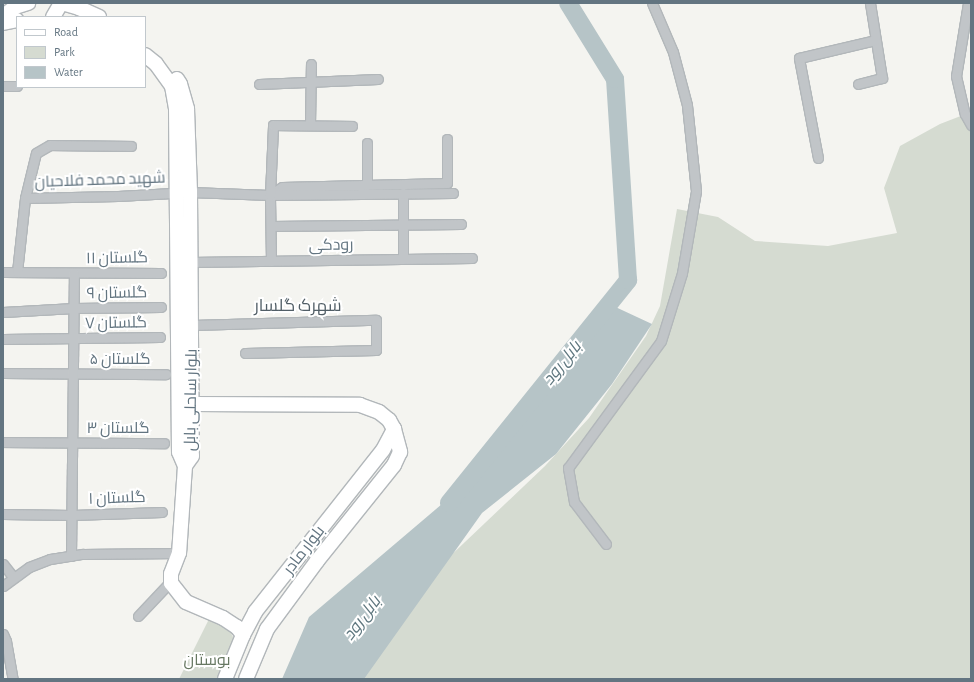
<!DOCTYPE html>
<html>
<head>
<meta charset="utf-8">
<style>
	body { margin:0 }
	#map { position:relative; width:974px; height:682px; overflow:hidden; background:#f4f4f0; font-family:"Alegreya Sans",Cairo,sans-serif }
	div>[style] { position:absolute }
	[style*='--x'] { left:calc(var(--x)*1px); top:calc(var(--y)*1px); width:calc(var(--w)*1px); rotate:calc(var(--a)*1deg) }
	.green>* { inset:0; background:#d5dbd1 }
	.water>* { inset:0; background:#b6c4c7 }
	.river>* { height:18px; margin:-9px; padding:0 9px; transform-origin:9px; border-radius:9px; background:#b6c4c7 }
	.roads { filter:drop-shadow(1px 0 #b2b7ba) drop-shadow(-1px 0 #b2b7ba) drop-shadow(0 1px #b2b7ba) drop-shadow(0 -1px #b2b7ba) }
	.minor>* { height:9px; margin:-4.5px; padding:0 4.5px; transform-origin:4.5px; border-radius:4.5px; background:#c1c5c8 }
	.primary>* { height:14px; margin:-7px; padding:0 7px; transform-origin:7px; border-radius:7px; background:#fff }
	span { translate:-50% -50%; white-space:nowrap; text-align:center; line-height:1.15; -webkit-text-stroke:4px #fff; paint-order:stroke }
	.street-label { font-size:16px; color:#637581 }
	.park-label { font-size:16px; color:#677862 }
	.neighbourhood-label { font-size:17px; color:#515e66 }
	.water-label { font-size:17px; color:#5f777f; font-style:italic }
	.frame { position:absolute; inset:0; border:4px solid #637581; pointer-events:none }
	.legend { position:absolute; left:16px; top:16px; width:130px; height:72px; box-sizing:border-box; background:#fff; border:1px solid #c1c8cd; margin:0; padding:5px 7px; list-style:none; font-size:12px; color:#637581 }
	.legend li { display:flex; align-items:center; gap:8px; height:20px }
	.legend b { width:20px; border:1px solid #c1c8cd }
</style>
</head>
<body>
<div id="map">
	<div class="green">
		<div style="clip-path:polygon(971px 112px,971px 679px,344px 679px,425px 580px,545px 466px,589px 418px,646px 336px,660px 306px,677px 209px,718px 217px,755px 241px,828px 246px,897px 233px,884px 188px,900px 146px,940px 124px)"></div>
		<div style="clip-path:polygon(209px 619px,228px 627px,234px 639px,217px 679px,179px 679px)"></div>
	</div>
	<div class="water">
		<div style="clip-path:polygon(609px 304px,652px 324px,612px 384px,556px 454px,482px 513px,364px 679px,282px 679px,309px 617px,462px 487px)"></div>
	</div>
	<div class="river">
		<div style="--x:449;--y:503;--w:286;--a:-51.2"></div>
		<div style="--x:628;--y:280;--w:201;--a:-93.7"></div>
		<div style="--x:615;--y:79;--w:89;--a:-121.7"></div>
	</div>
	<div class="roads">
		<div class="minor">
			<div style="--x:968;--y:3;--w:74;--a:99.3"></div>
			<div style="--x:956;--y:76;--w:39;--a:77"></div>
			<div style="--x:965;--y:114;--w:13;--a:61"></div>
			<div style="--x:259;--y:84;--w:119;--a:-2.4"></div>
			<div style="--x:858;--y:84;--w:25;--a:-14"></div>
			<div style="--x:882;--y:78;--w:76;--a:-99.1"></div>
			<div style="--x:3;--y:86;--w:14;--a:0"></div>
			<div style="--x:310;--y:125;--w:61;--a:-89.1"></div>
			<div style="--x:367;--y:143;--w:42;--a:90"></div>
			<div style="--x:818;--y:158;--w:102;--a:-100.8"></div>
			<div style="--x:799;--y:58;--w:78;--a:-13.3"></div>
			<div style="--x:403;--y:193;--w:66;--a:90"></div>
			<div style="--x:270;--y:195;--w:14;--a:-34"></div>
			<div style="--x:282;--y:187;--w:165;--a:-1.4"></div>
			<div style="--x:447;--y:183;--w:44;--a:-90"></div>
			<div style="--x:25;--y:198;--w:93;--a:-1.2"></div>
			<div style="--x:118;--y:196;--w:72;--a:-3.2"></div>
			<div style="--x:190;--y:192;--w:80;--a:2.1"></div>
			<div style="--x:270;--y:195;--w:183;--a:-0.6"></div>
			<div style="--x:271;--y:226;--w:190;--a:-0.6"></div>
			<div style="--x:271;--y:261;--w:66;--a:-90.9"></div>
			<div style="--x:270;--y:195;--w:70;--a:-87.5"></div>
			<div style="--x:273;--y:125;--w:79;--a:0.7"></div>
			<div style="--x:190;--y:262;--w:282;--a:-0.8"></div>
			<div style="--x:3;--y:272;--w:158;--a:0.4"></div>
			<div style="--x:17;--y:272;--w:74;--a:-83.8"></div>
			<div style="--x:25;--y:198;--w:46;--a:-76.3"></div>
			<div style="--x:36;--y:153;--w:16;--a:-30"></div>
			<div style="--x:50;--y:145;--w:81;--a:0.7"></div>
			<div style="--x:3;--y:312;--w:71;--a:-3.2"></div>
			<div style="--x:74;--y:308;--w:87;--a:-0.7"></div>
			<div style="--x:192;--y:325;--w:184;--a:-1.6"></div>
			<div style="--x:376;--y:320;--w:30;--a:90"></div>
			<div style="--x:376;--y:350;--w:131;--a:178.7"></div>
			<div style="--x:3;--y:339;--w:157;--a:-0.7"></div>
			<div style="--x:3;--y:373;--w:163;--a:0.4"></div>
			<div style="--x:3;--y:442;--w:161;--a:0.4"></div>
			<div style="--x:3;--y:514;--w:69;--a:0.8"></div>
			<div style="--x:72;--y:515;--w:90;--a:-1.9"></div>
			<div style="--x:606;--y:544;--w:53;--a:-127.3"></div>
			<div style="--x:574;--y:502;--w:35;--a:-100"></div>
			<div style="--x:568;--y:468;--w:157;--a:-53.8"></div>
			<div style="--x:661;--y:341;--w:71;--a:-72.8"></div>
			<div style="--x:682;--y:273;--w:83;--a:-80.3"></div>
			<div style="--x:696;--y:191;--w:86;--a:-96"></div>
			<div style="--x:687;--y:105;--w:55;--a:-104.8"></div>
			<div style="--x:673;--y:52;--w:53;--a:-113.2"></div>
			<div style="--x:71;--y:556;--w:283;--a:-89.4"></div>
			<div style="--x:3;--y:564;--w:16;--a:52"></div>
			<div style="--x:3;--y:586;--w:32;--a:-36"></div>
			<div style="--x:29;--y:567;--w:22;--a:-21"></div>
			<div style="--x:50;--y:559;--w:33;--a:-9"></div>
			<div style="--x:83;--y:554;--w:96;--a:-0.6"></div>
			<div style="--x:138;--y:616;--w:48;--a:-46.7"></div>
			<div style="--x:3;--y:634;--w:8;--a:67"></div>
			<div style="--x:6;--y:641;--w:39;--a:80"></div>
		</div>
		<div class="primary">
			<div style="--x:62;--y:3;--w:18;--a:16"></div>
			<div style="--x:79;--y:8;--w:22;--a:24"></div>
			<div style="--x:3;--y:16;--w:15;--a:-37"></div>
			<div style="--x:15;--y:7;--w:14;--a:-17"></div>
			<div style="--x:53;--y:17;--w:16;--a:-60"></div>
			<div style="--x:3;--y:23;--w:14;--a:-12"></div>
			<div style="--x:145;--y:55;--w:14;--a:39"></div>
			<div style="--x:156;--y:64;--w:27;--a:54"></div>
			<div style="--x:172;--y:86;--w:23;--a:80"></div>
			<div style="--x:176;--y:109;--w:343;--a:89.5"></div>
			<div style="--x:179;--y:452;--w:15;--a:67"></div>
			<div style="--x:185;--y:466;--w:87;--a:93.9"></div>
			<div style="--x:179;--y:553;--w:22;--a:111"></div>
			<div style="--x:171;--y:574;--w:9;--a:90"></div>
			<div style="--x:171;--y:583;--w:24;--a:52"></div>
			<div style="--x:186;--y:602;--w:40;--a:23.4"></div>
			<div style="--x:223;--y:618;--w:17;--a:33"></div>
			<div style="--x:237;--y:627;--w:10;--a:53"></div>
			<div style="--x:177;--y:79;--w:6;--a:59"></div>
			<div style="--x:180;--y:84;--w:26;--a:74"></div>
			<div style="--x:187;--y:109;--w:83;--a:87.9"></div>
			<div style="--x:190;--y:192;--w:264;--a:89.6"></div>
			<div style="--x:192;--y:456;--w:12;--a:125"></div>
			<div style="--x:193;--y:404;--w:167;--a:0.3"></div>
			<div style="--x:360;--y:405;--w:20;--a:20"></div>
			<div style="--x:379;--y:412;--w:13;--a:39"></div>
			<div style="--x:389;--y:420;--w:10;--a:61"></div>
			<div style="--x:394;--y:429;--w:24;--a:75"></div>
			<div style="--x:400;--y:452;--w:14;--a:115"></div>
			<div style="--x:394;--y:465;--w:123;--a:128.7"></div>
			<div style="--x:317;--y:561;--w:84;--a:126.3"></div>
			<div style="--x:267;--y:629;--w:54;--a:112.8"></div>
			<div style="--x:225;--y:679;--w:48;--a:-67.8"></div>
			<div style="--x:243;--y:635;--w:26;--a:-62"></div>
			<div style="--x:255;--y:612;--w:206;--a:-51.7"></div>
			<div style="--x:383;--y:450;--w:24;--a:-62"></div>
		</div>
	</div>
	<div class="street-label">
		<span style="left:100px;top:180px;rotate:-2deg">شهید محمد فلاحیان</span>
		<span style="left:331px;top:245px;rotate:-1deg">رودکی</span>
		<span style="left:117px;top:258px;rotate:-1deg">گلستان ۱۱</span>
		<span style="left:117px;top:293px;rotate:-1deg">گلستان ۹</span>
		<span style="left:116px;top:323px;rotate:-1deg">گلستان ۷</span>
		<span style="left:120px;top:359px">گلستان ۵</span>
		<span style="left:191px;top:400px;rotate:-89deg">بلوار ساحلی بابل</span>
		<span style="left:118px;top:428px">گلستان ۳</span>
		<span style="left:117px;top:498px;rotate:-2deg">گلستان ۱</span>
		<span style="left:304px;top:550px;rotate:-52deg">بلوار مادر</span>
	</div>
	<div class="park-label">
		<span style="left:207px;top:660px">بوستان</span>
	</div>
	<div class="neighbourhood-label">
		<span style="left:298px;top:306px">شهرک گلسار</span>
	</div>
	<div class="water-label">
		<span style="left:562px;top:363px;rotate:-51deg">بابل رود</span>
		<span style="left:362px;top:618px;rotate:-53deg">بابل رود</span>
	</div>
	<div class="frame"></div>
	<ul class="legend">
	<li><b style="height:5px;background:#fff"></b>Road</li>
	<li><b style="height:11px;background:#d5dbd1"></b>Park</li>
	<li><b style="height:11px;background:#b6c4c7"></b>Water</li>
	</ul>
</div>
</body>
</html>
